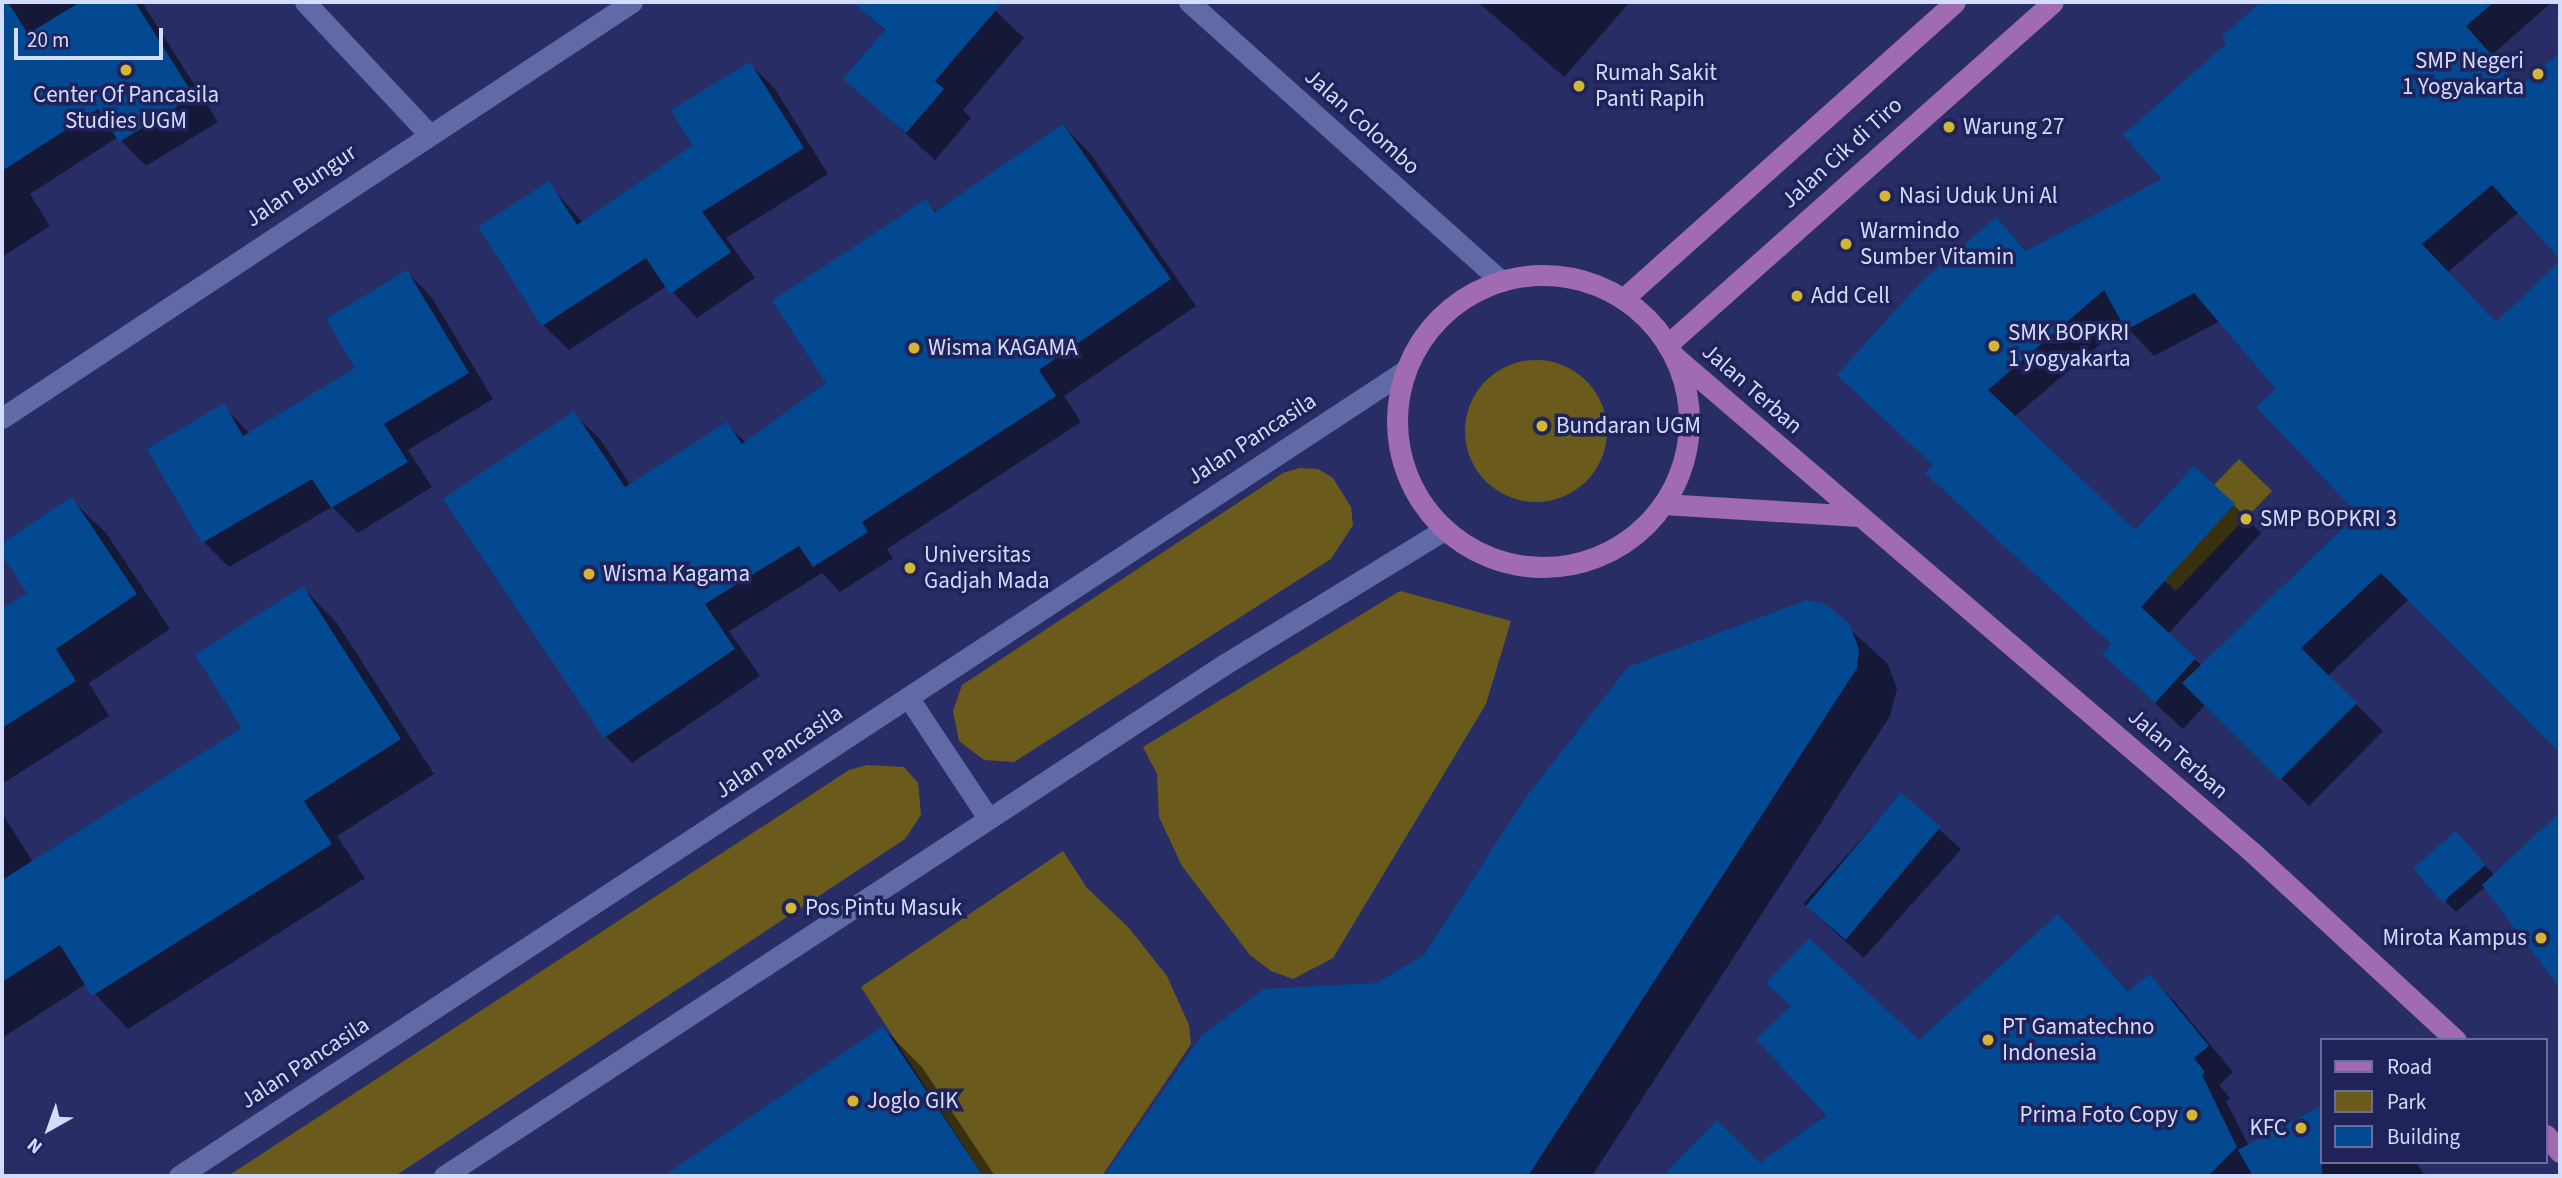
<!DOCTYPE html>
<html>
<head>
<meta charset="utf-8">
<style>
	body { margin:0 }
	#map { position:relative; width:2562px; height:1178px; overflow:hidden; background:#282e65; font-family:"Source Sans 3",sans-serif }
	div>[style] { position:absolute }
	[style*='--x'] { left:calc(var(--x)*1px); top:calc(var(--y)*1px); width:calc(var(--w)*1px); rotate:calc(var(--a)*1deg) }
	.green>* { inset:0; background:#6a5b1c; transform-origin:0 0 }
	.round { border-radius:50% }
	.shadow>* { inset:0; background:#0007; transform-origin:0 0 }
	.building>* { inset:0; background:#034991; transform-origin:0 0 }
	.street>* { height:21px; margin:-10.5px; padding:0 10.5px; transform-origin:10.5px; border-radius:10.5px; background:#606aa7 }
	.secondary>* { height:21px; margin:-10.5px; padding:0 10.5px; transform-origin:10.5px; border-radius:10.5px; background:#606aa7 }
	.primary>* { height:21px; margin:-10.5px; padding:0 10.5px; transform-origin:10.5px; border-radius:10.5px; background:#a06bb1 }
	.primary>.ring { margin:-10.5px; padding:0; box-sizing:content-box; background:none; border:21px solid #a06bb1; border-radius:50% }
	.dots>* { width:19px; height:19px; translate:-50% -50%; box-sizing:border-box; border:4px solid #1f235a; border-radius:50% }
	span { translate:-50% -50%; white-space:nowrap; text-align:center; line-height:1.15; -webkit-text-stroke:7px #1f235a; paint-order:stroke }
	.poi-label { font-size:23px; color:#d4dcfe }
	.right { translate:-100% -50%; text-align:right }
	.left { translate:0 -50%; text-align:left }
	.street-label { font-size:23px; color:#d4dcfe }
	.frame { position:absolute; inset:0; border:4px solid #d4dcfe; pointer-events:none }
	.legend { position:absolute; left:2320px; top:1038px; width:228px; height:126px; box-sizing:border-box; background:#1f235a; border:2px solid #676d9c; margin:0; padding:9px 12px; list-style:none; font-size:21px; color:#d4dcfe }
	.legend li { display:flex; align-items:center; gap:14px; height:35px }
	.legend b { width:35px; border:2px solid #676d9c }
	.north { position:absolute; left:14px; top:1094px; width:70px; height:70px; -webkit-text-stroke:5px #1f235a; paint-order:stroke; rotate:220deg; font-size:19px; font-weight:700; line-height:28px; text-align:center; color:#d4dcfe }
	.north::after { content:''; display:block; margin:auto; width:24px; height:32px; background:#d4dcfe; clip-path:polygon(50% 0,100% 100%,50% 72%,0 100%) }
	.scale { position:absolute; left:14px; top:28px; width:149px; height:32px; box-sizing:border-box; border:4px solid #d4dcfe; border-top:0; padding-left:9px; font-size:21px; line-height:24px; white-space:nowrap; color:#d4dcfe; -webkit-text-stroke:5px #1f235a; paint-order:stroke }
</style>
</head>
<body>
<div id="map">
	<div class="green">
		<div class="round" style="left:1465px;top:360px;width:142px;height:142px"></div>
		<div style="left:2239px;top:459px;width:46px;height:139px;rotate:44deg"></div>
		<div style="clip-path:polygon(1300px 468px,1318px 469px,1333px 478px,1351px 507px,1353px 525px,1331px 559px,1014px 762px,984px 760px,959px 741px,953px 711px,962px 685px,1283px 473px)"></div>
		<div style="clip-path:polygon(1400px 591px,1511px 621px,1486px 704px,1333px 958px,1293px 979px,1271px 971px,1250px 955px,1182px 866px,1159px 817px,1157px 774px,1143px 747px)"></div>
		<div style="clip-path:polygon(867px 765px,904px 767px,918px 783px,921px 815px,905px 839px,395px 1176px,228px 1176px,849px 770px)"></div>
		<div style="clip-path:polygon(1063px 851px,1087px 888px,1129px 928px,1167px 976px,1189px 1025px,1191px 1044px,1102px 1176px,983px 1176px,861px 987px)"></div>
	</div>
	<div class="shadow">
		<div style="clip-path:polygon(2px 2px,142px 2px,218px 122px,146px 166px,118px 137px,30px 194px,50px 226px,2px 257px)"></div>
		<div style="clip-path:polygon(853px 2px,986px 2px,1024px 38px,963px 110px,971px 118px,935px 160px,846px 79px,886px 32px)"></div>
		<div style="clip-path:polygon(1478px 2px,1630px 2px,1564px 77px)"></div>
		<div style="clip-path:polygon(evenodd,2285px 2px,2552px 2px,2492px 55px,2521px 88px,2560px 55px,2560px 257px,2519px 212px,2448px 272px,2497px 324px,2560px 264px,2560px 750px,2409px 599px,2328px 676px,2383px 731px,2309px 806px,2206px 704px,2183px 729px,2131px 681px,2112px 645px,1927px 473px,1935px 466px,1996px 219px,2028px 252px,2165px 180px,2270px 15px,2285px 2px,2220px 321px,2278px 389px,2360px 514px,2202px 666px,2168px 634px,2261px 533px,2234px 505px,2135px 532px,2014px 417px,2124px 324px,2154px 356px,2220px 321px)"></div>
		<div style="clip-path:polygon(750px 64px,775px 89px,828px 174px,726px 238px,755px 278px,697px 318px,667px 286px,569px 350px,543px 325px,549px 184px,583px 223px,695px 145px)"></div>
		<div style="clip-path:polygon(1063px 126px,1089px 152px,1196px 306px,1064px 396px,1081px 422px,887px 549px,893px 558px,840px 592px,822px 573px,729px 631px,760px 676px,632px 763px,606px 737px,445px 499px,574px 414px,600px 439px,631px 486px,726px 424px,746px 443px,828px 384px,926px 201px,937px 212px)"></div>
		<div style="clip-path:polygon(407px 272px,432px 298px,493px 399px,408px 450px,432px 487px,358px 533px,332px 507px,229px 567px,204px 542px,149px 450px,223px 406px,250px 434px,357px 368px)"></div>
		<div style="clip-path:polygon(71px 499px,106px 533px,170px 629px,89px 683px,109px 716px,2px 784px,2px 611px,30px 593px,2px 545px)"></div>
		<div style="clip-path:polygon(303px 588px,337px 623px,434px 774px,337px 836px,365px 878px,128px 1029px,86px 984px,2px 1038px,2px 813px,33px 862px,245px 728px)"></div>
		<div style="clip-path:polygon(1797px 604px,1824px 606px,1888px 664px,1897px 689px,1890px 716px,1592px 1176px,1107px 1176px,1210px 1032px,1377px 985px,1425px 956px,1629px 668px)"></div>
		<div style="left:1901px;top:795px;width:81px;height:146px;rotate:42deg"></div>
		<div style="clip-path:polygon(2560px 814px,2560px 985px,2485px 887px,2456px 912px,2446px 902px,2466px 844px,2494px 875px)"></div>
		<div style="clip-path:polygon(2058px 917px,2130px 992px,2150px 976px,2175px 1002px,2233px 1072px,2219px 1085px,2230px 1098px,2226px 1101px,2249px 1146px,2322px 1108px,2322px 1162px,2416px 1162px,2425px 1176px,1665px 1176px,1717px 1122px,1760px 1165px,1919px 1043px)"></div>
		<div style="clip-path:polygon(883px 1028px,922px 1067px,995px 1176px,667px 1176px)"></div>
	</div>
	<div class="building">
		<div style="clip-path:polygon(2px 2px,8px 2px,28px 34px,80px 2px,135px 2px,194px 96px,119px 142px,98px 109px,2px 171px)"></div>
		<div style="clip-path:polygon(852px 2px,1003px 2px,935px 81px,944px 89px,906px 133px,843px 79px,885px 30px)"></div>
		<div style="clip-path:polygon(2261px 2px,2494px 2px,2466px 26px,2520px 87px,2560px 52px,2560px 259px,2492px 185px,2422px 244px,2496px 322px,2560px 261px,2560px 753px,2381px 573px,2301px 648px,2357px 703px,2280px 780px,2182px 683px,2358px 514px,2256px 407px,2276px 389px,2194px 293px,2126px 330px,2104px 290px,1988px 390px,2135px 530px,2194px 466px,2235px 504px,2141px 607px,2196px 658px,2155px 703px,2102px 654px,2111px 644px,1925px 473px,1933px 465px,1837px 375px,1921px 282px,1996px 217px,2026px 251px,2162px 179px,2123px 135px,2227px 43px,2221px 37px)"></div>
		<div style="clip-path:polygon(750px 62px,804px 148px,702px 212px,731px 252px,670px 294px,646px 258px,542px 326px,478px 227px,549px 181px,577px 225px,693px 145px,671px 110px)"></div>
		<div style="clip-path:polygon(1063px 124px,1171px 279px,1039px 370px,1056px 396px,862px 522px,868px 532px,813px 567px,799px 546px,705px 604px,735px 649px,604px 738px,443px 499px,574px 411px,625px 487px,727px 422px,742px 444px,826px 383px,772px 301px,926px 199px,935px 212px)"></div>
		<div style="clip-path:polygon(407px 270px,469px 373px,384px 424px,408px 462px,331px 508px,312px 479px,202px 543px,147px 449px,224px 403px,243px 436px,355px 368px,326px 319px)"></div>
		<div style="clip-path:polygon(72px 497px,137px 594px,56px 649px,76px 681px,2px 728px,2px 609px,27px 593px,2px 555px,2px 543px)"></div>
		<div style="clip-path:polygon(303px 586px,401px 739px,304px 801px,332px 844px,92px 996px,60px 945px,2px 982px,2px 880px,242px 728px,195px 655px)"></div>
		<div style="clip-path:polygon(1807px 600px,1825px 604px,1849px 623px,1859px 649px,1857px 668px,1528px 1176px,1104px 1176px,1201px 1036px,1264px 989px,1377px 983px,1424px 955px,1524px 800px,1628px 667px)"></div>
		<div style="left:1901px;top:793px;width:52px;height:148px;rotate:40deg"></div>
		<div style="clip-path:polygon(2560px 812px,2560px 988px,2482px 885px)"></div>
		<div style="left:2456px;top:831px;width:45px;height:57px;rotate:49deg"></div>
		<div style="clip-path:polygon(2058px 914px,2128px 991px,2150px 974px,2209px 1046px,2194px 1058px,2205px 1072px,2202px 1075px,2237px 1147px,2208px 1176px,1663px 1176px,1717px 1120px,1760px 1163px,1826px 1115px,1756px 1039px,1791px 1006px,1766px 983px,1809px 938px,1919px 1040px)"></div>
		<div style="clip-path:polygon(883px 1026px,983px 1176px,664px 1176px)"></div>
		<div style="clip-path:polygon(2322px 1106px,2322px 1176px,2253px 1176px,2238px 1150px)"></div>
	</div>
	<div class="street">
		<div style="--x:305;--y:2;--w:180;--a:46.8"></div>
		<div style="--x:2;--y:418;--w:755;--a:-33.44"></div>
		<div style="--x:908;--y:697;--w:145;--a:56.5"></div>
		<div style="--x:179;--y:1176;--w:1468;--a:-33.3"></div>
		<div style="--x:444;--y:1176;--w:934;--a:-33.25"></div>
		<div style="--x:1225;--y:664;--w:258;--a:-31.5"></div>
	</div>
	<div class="secondary">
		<div style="--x:1189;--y:2;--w:419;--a:41.8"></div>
	</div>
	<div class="primary">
		<div class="ring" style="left:1397px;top:275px;width:271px;height:271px"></div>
		<div style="--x:1623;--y:299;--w:445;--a:-41.8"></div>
		<div style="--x:1667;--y:345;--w:516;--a:-41.62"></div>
		<div style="--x:1674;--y:356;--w:760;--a:40.63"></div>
		<div style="--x:2251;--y:851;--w:279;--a:42.7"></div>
		<div style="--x:1663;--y:504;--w:196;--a:3.5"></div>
		<div style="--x:2546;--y:1135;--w:22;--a:51"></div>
	</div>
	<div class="dots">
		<div style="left:126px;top:70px;background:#d4b635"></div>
		<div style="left:2538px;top:74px;background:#d4b635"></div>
		<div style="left:1579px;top:86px;background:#d4b635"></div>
		<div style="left:1949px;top:127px;background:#d4b635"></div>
		<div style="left:1885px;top:196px;background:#d4b635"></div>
		<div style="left:1846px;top:244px;background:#d4b635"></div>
		<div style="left:1797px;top:296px;background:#d4b635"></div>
		<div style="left:1994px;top:346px;background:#d4b635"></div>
		<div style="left:914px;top:348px;background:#d4b635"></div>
		<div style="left:1542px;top:426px;background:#d4b635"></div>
		<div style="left:2246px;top:519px;background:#d4b635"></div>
		<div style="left:910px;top:568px;background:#d4b635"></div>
		<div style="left:589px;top:574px;background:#d4b635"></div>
		<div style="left:791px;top:908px;background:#d4b635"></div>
		<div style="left:2541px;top:938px;background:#d4b635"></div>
		<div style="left:1988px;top:1040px;background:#d4b635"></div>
		<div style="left:853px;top:1101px;background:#d4b635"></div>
		<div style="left:2192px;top:1115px;background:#d4b635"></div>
		<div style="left:2301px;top:1128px;background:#d4b635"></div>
	</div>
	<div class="poi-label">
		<span class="right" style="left:2524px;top:74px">SMP Negeri<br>1 Yogyakarta</span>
		<span class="left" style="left:1595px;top:86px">Rumah Sakit<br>Panti Rapih</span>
		<span style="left:126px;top:108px">Center Of Pancasila<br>Studies UGM</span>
		<span class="left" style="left:1963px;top:127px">Warung 27</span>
		<span class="left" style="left:1899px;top:196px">Nasi Uduk Uni Al</span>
		<span class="left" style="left:1860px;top:244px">Warmindo<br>Sumber Vitamin</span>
		<span class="left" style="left:1811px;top:296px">Add Cell</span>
		<span class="left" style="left:2008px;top:346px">SMK BOPKRI<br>1 yogyakarta</span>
		<span class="left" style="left:928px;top:348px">Wisma KAGAMA</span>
		<span class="left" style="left:1556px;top:426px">Bundaran UGM</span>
		<span class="left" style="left:2260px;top:519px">SMP BOPKRI 3</span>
		<span class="left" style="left:924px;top:568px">Universitas<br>Gadjah Mada</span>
		<span class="left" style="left:603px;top:574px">Wisma Kagama</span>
		<span class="left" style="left:805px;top:908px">Pos Pintu Masuk</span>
		<span class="right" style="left:2527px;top:938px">Mirota Kampus</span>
		<span class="left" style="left:2002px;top:1040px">PT Gamatechno<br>Indonesia</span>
		<span class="left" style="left:867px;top:1101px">Joglo GIK</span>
		<span class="right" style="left:2178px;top:1115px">Prima Foto Copy</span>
		<span class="right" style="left:2287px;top:1128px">KFC</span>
	</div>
	<div class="street-label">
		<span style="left:1362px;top:122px;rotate:42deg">Jalan Colombo</span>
		<span style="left:1842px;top:153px;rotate:-42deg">Jalan Cik di Tiro</span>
		<span style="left:301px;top:186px;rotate:-34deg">Jalan Bungur</span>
		<span style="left:1752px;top:389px;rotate:41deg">Jalan Terban</span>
		<span style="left:1252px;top:439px;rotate:-33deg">Jalan Pancasila</span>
		<span style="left:779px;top:752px;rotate:-34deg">Jalan Pancasila</span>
		<span style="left:2178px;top:754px;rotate:41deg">Jalan Terban</span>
		<span style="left:305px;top:1063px;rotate:-33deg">Jalan Pancasila</span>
	</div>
	<div class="frame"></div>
	<ul class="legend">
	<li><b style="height:9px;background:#a06bb1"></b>Road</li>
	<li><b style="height:19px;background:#6a5b1c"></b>Park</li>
	<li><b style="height:19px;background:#034991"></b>Building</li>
	</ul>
	<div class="north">N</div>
	<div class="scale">20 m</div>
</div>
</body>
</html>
